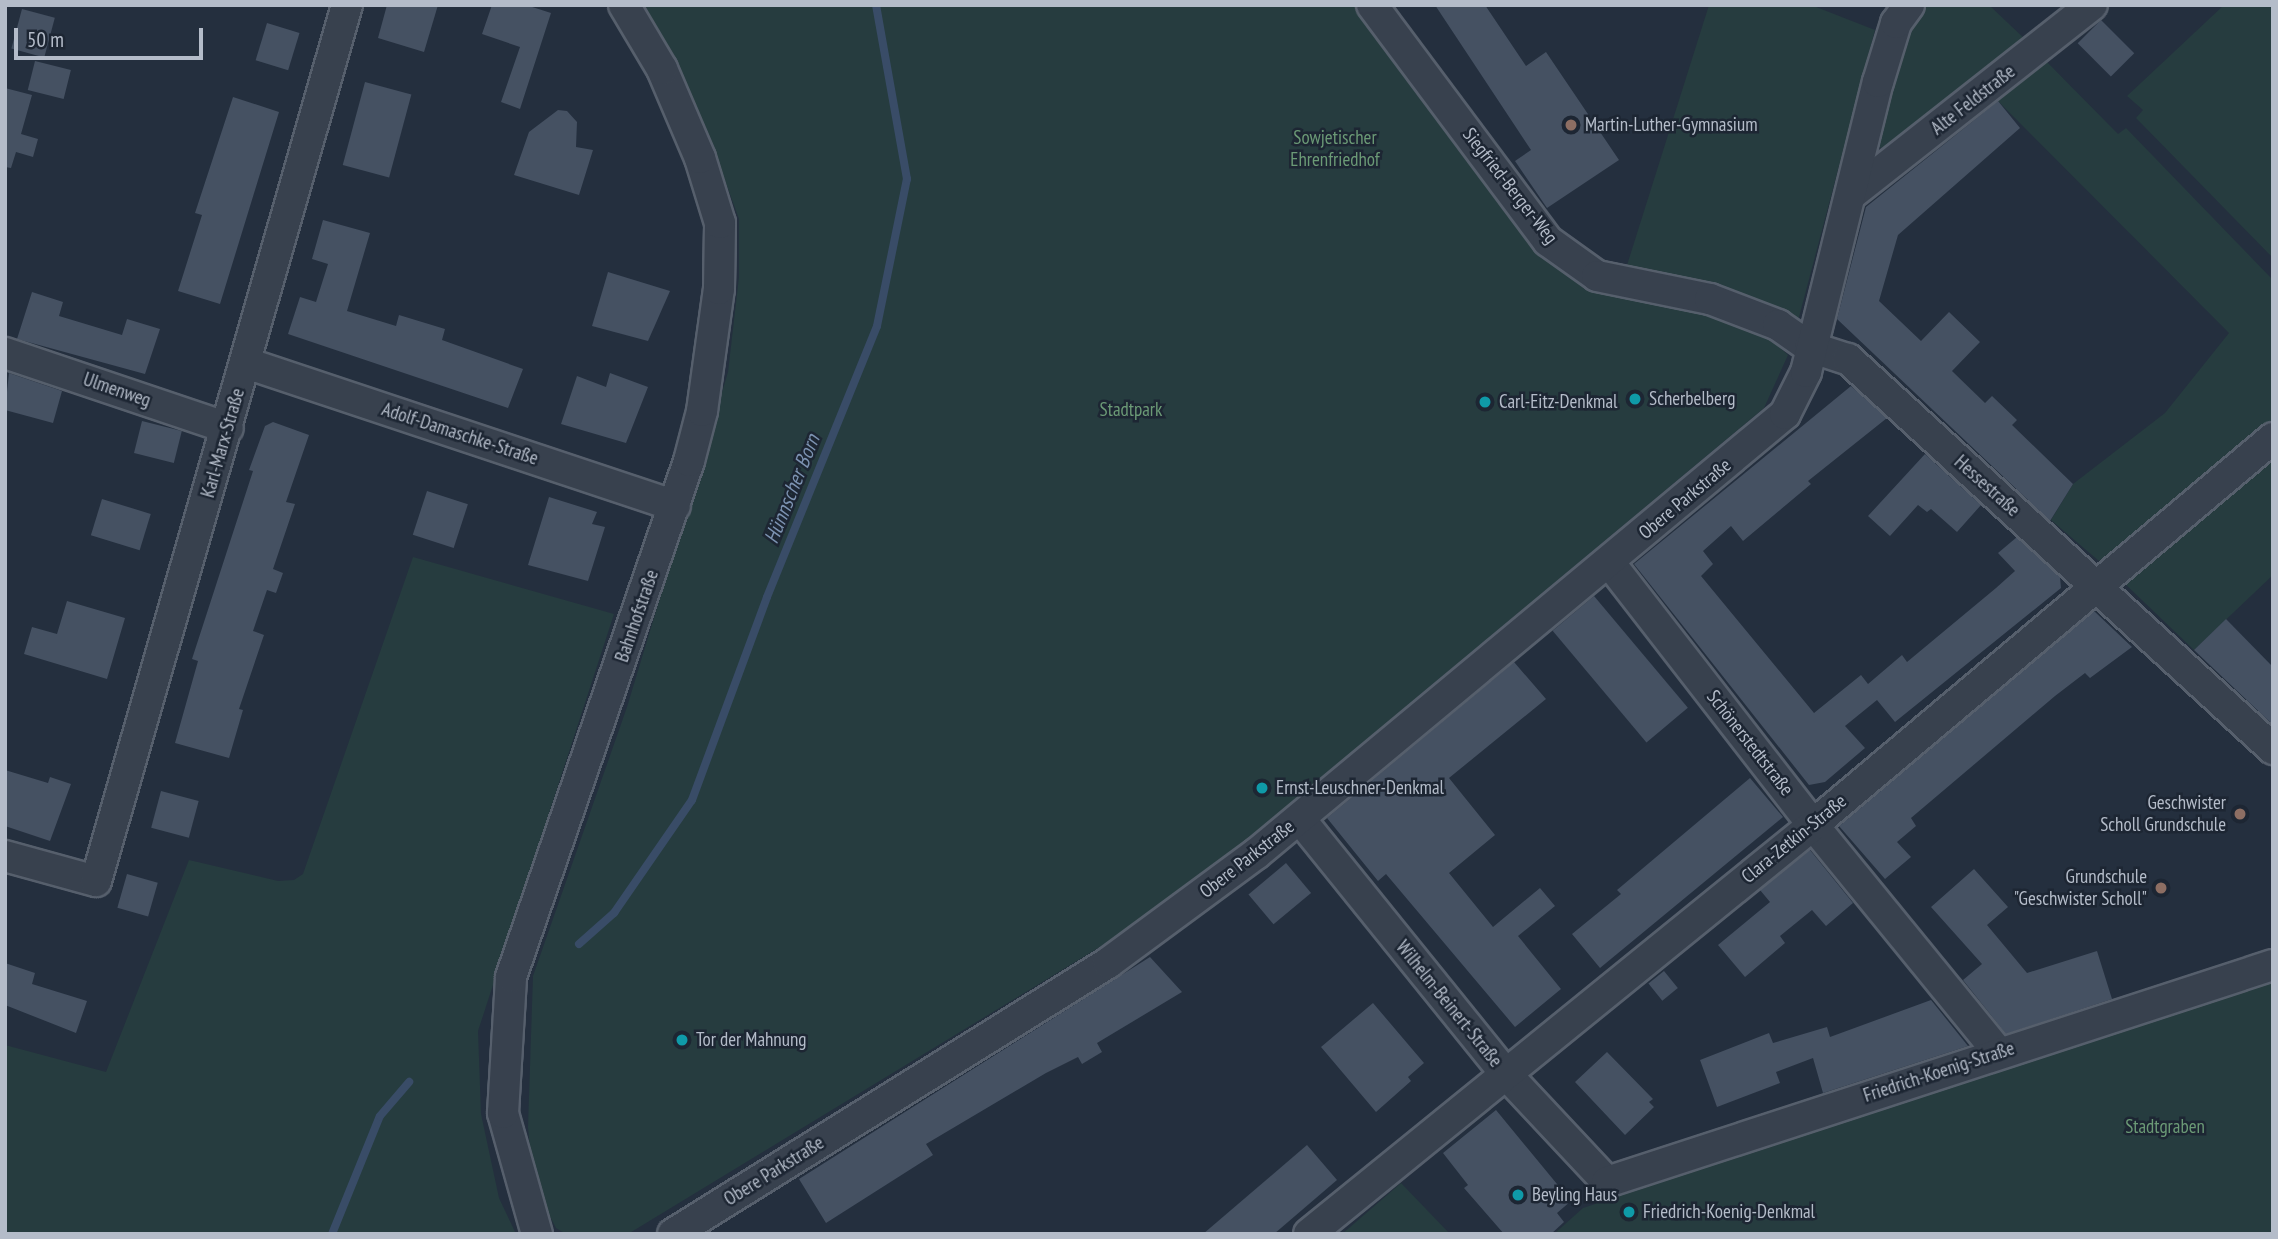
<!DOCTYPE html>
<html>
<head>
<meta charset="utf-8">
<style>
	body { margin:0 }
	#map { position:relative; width:2278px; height:1239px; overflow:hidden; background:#242f3e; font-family:"PT Sans Narrow",sans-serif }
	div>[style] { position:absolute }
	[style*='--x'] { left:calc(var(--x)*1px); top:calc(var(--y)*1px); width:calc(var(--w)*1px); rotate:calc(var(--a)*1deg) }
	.green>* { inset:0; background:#263c3f }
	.stream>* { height:8px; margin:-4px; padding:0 4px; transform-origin:4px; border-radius:4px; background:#394c67 }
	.building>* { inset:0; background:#455162; transform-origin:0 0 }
	.roads { filter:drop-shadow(2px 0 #565f6c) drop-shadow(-2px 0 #565f6c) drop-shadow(0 2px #565f6c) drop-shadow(0 -2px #565f6c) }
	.street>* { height:30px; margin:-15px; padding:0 15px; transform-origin:15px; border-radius:15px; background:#38414e }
	.dots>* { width:19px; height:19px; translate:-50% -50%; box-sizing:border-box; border:4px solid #1d2633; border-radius:50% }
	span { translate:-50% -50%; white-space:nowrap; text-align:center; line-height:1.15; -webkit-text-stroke:5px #1d2633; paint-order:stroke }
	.street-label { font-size:19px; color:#b4bcc9 }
	.poi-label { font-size:19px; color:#b4bcc9 }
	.left { translate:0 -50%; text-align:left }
	.right { translate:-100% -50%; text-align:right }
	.park-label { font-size:19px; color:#6b9a76 }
	.water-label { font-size:21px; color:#7c92b1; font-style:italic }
	.frame { position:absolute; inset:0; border:7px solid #b4bcc9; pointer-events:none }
	.scale { position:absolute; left:14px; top:28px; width:189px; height:32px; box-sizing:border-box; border:4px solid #b4bcc9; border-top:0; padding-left:9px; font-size:21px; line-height:24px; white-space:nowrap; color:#b4bcc9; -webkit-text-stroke:5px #1d2633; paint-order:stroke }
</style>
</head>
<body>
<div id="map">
	<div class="green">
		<div style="clip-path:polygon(645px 5px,1361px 5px,1545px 243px,1767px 336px,1788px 355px,1764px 408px,1186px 890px,1098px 948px,628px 1234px,566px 1234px,556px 1228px,533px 1184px,528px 1127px,533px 976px,627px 707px,707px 443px,728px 372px,739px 277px,739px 219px,716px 156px)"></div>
		<div style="clip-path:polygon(1709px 5px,1811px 5px,1875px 30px,1794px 336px,1622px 281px)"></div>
		<div style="clip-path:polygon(1924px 5px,1989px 5px,2028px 42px,1891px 154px,1873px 143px,1898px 56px)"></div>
		<div style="clip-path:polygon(2224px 5px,2273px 5px,2273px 258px,2136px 118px,2143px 110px,2127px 96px)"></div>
		<div style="clip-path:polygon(2045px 60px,2118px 134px,2126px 128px,2273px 280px,2273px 420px,2099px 561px,2051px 520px,2073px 484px,2165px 413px,2229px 333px,1996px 99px)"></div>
		<div style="clip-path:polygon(2273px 454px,2273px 575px,2194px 650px,2122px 581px)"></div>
		<div style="clip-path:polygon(413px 557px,614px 614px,478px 1031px,481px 1114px,499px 1198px,516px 1234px,5px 1234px,5px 1045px,106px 1072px,189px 860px,278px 881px,294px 880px,303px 874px)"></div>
		<div style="clip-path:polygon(2273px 980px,2273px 1234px,1554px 1234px,1583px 1208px)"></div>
		<div style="clip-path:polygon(1401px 1183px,1450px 1234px,1342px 1234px)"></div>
	</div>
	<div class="stream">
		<div style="--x:579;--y:944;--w:47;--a:-41.5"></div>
		<div style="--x:614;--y:913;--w:137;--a:-55.4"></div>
		<div style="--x:692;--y:800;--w:216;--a:-69.7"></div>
		<div style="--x:767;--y:597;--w:292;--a:-67.9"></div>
		<div style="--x:877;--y:326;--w:150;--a:-78.5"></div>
		<div style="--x:907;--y:179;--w:177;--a:-100.1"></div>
		<div style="--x:332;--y:1234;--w:127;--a:-67.9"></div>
		<div style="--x:380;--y:1116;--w:45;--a:-49.5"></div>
	</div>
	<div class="building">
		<div style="clip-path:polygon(387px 5px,438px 5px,424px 52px,378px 38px)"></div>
		<div style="clip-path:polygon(492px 5px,526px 5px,551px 13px,520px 109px,501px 102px,520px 47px,482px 34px)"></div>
		<div style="clip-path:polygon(1435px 5px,1485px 5px,1526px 66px,1546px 52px,1619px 160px,1547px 208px,1515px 161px,1531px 150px)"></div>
		<div style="left:22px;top:9px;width:34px;height:41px;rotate:15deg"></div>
		<div style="left:2101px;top:20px;width:47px;height:33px;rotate:45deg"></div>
		<div style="left:267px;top:23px;width:34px;height:39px;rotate:17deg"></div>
		<div style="left:35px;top:61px;width:37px;height:30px;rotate:14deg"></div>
		<div style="left:365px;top:82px;width:48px;height:86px;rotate:15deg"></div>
		<div style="clip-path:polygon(5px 88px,32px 95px,21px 134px,38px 139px,33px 157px,16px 152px,11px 168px,5px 167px)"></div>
		<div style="clip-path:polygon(233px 97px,279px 112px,220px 304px,178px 291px,202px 215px,195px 213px)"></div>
		<div style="clip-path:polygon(1998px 101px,2020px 128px,1898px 235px,1879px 301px,1921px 341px,1949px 312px,1980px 342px,1952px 371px,1985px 403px,1992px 396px,2017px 420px,2012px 425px,2073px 484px,2050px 521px,1837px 319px,1866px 207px)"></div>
		<div style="clip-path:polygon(558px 110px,567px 111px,577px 122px,576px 147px,593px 150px,579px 195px,514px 175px,529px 132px)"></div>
		<div style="clip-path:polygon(323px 220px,370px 233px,347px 311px,396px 326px,399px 315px,445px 329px,442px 340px,523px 369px,508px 408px,288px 334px,300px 297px,316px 302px,328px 264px,312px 259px)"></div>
		<div style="clip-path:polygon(608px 272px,670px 291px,648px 341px,592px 326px)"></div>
		<div style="clip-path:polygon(32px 292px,63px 302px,59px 316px,122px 335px,127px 319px,160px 329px,145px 374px,17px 339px)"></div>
		<div style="clip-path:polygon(9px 373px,62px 391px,53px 423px,5px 410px)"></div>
		<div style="clip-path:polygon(610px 373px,648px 387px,626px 443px,561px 424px,577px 376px,606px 387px)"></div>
		<div style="clip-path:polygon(1851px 386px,1887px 418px,1808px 481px,1811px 484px,1743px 541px,1731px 526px,1703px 551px,1713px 564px,1701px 576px,1814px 713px,1861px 675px,1868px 684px,1902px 655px,1907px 662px,1996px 588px,2015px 571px,1998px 553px,2017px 537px,2060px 577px,2061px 588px,1895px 722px,1877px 700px,1845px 726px,1865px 748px,1825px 782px,1809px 785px,1634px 564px)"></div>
		<div style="left:142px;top:421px;width:41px;height:33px;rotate:14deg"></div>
		<div style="clip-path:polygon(273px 422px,309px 435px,286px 502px,295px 504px,273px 569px,283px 573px,276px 593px,267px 590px,253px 631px,264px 635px,239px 709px,243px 710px,229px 758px,175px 743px,198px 661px,192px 659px,253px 471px,249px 470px,265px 426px)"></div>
		<div style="clip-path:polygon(1925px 454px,1981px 505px,1957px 532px,1931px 509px,1927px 512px,1918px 505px,1890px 536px,1868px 516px)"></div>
		<div style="left:427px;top:491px;width:43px;height:46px;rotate:18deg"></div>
		<div style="clip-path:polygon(549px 497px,597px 512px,592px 524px,605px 527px,588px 581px,528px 565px)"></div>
		<div style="left:102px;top:499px;width:51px;height:38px;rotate:17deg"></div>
		<div style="left:1594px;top:596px;width:146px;height:54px;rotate:50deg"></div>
		<div style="clip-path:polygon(67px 601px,125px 618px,107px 679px,24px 654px,32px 627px,57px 634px)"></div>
		<div style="clip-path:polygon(2094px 611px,2132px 647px,2090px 678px,2085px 673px,2055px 696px,1911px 818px,1916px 826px,1897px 842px,1911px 857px,1885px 879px,1839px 826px)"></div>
		<div style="clip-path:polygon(2226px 619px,2273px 667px,2273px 725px,2194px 650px)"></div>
		<div style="clip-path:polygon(1514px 662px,1546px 699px,1449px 778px,1495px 835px,1449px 873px,1493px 927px,1540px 888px,1555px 906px,1518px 936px,1561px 989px,1515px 1027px,1386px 874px,1378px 881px,1327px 818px)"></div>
		<div style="clip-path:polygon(5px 770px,48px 783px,50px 777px,71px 784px,50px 841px,5px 826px)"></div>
		<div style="clip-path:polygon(1750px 778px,1783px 817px,1600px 968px,1572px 934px,1621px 894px,1617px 890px)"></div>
		<div style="left:161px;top:791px;width:39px;height:38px;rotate:15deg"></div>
		<div style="clip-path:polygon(1810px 850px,1853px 903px,1826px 926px,1812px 910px,1780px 936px,1785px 943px,1745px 977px,1718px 945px,1770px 902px,1760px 890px)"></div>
		<div style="left:1286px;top:863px;width:39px;height:49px;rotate:50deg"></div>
		<div style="clip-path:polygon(1974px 869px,2008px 907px,1987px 925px,2027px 973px,2097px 951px,2112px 999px,2006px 1034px,1963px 980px,1982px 964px,1931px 907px)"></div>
		<div style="left:127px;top:874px;width:32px;height:35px;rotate:16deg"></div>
		<div style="clip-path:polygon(1150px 957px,1182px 992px,1097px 1043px,1102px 1052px,1082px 1064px,1078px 1057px,1046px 1073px,926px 1144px,933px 1155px,826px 1223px,799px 1179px)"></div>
		<div style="clip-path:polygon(5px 963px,35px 973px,32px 984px,87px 1001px,76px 1033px,5px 1005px)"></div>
		<div style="left:1664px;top:971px;width:22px;height:20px;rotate:51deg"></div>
		<div style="clip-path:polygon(1931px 1000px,1968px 1046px,1823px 1093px,1813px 1058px,1776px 1072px,1780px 1083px,1717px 1107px,1700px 1060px,1769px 1033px,1773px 1043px,1827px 1027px,1830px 1037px)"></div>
		<div style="clip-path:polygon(1373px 1003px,1424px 1063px,1408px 1077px,1411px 1081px,1376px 1112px,1321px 1047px)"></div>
		<div style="clip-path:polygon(1607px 1052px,1653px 1099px,1649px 1102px,1654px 1107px,1625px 1135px,1575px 1082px)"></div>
		<div style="clip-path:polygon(1496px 1110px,1571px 1201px,1557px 1213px,1564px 1222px,1551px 1234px,1504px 1234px,1464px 1188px,1468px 1185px,1443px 1153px)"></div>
		<div style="clip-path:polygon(1307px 1145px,1337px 1180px,1274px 1234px,1203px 1234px)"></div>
	</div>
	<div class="roads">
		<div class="street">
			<div style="--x:1372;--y:5;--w:294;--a:53.3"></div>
			<div style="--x:1548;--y:241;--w:60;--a:35.5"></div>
			<div style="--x:1597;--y:276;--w:115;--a:11.5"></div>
			<div style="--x:1710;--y:299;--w:73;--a:20.9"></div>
			<div style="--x:1778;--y:325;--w:39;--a:35"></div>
			<div style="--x:1810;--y:347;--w:40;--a:18"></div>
			<div style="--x:1848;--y:359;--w:577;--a:42.54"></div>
			<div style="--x:1853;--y:193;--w:304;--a:-38.2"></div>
			<div style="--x:5;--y:353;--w:235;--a:18.6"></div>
			<div style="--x:246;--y:363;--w:452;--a:18.4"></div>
			<div style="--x:1609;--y:562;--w:333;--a:52.2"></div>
			<div style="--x:1813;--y:825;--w:294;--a:50.8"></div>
			<div style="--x:1300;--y:819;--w:326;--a:51.1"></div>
			<div style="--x:1505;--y:1073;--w:149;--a:46.9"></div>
			<div style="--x:1607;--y:1182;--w:700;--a:-18.05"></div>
			<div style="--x:5;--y:856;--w:94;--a:15.4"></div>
			<div style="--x:96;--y:881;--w:911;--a:-74.01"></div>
			<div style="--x:537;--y:1234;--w:126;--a:-105.7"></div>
			<div style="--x:503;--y:1113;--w:136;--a:-86.6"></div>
			<div style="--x:511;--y:977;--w:546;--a:-70.97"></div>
			<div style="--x:689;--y:461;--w:52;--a:-75.4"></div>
			<div style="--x:702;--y:411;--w:123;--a:-82.1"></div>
			<div style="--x:719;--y:289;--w:66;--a:-89.1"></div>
			<div style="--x:720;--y:223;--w:68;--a:-107.1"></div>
			<div style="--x:700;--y:158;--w:97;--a:-113.1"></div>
			<div style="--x:662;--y:69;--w:74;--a:-120.7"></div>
			<div style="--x:673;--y:1234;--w:513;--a:-31.92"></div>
			<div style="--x:1108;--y:963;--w:184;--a:-36.4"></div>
			<div style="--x:1256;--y:854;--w:688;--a:-39.75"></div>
			<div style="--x:1785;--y:414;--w:47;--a:-63.4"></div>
			<div style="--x:1806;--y:372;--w:299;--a:-76.1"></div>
			<div style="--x:1878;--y:82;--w:62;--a:-73"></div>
			<div style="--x:1896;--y:23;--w:22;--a:-54"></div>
			<div style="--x:1309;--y:1234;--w:649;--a:-39.06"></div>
			<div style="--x:1813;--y:825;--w:601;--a:-40.07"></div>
		</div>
	</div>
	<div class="dots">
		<div style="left:1571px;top:125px;background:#8d6e63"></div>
		<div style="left:1635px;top:399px;background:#0f9aa8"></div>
		<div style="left:1485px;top:402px;background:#0f9aa8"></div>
		<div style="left:1262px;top:788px;background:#0f9aa8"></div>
		<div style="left:2240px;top:814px;background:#8d6e63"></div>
		<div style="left:2161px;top:888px;background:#8d6e63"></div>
		<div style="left:682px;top:1040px;background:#0f9aa8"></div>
		<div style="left:1518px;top:1195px;background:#0f9aa8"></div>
		<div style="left:1629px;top:1212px;background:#0f9aa8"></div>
	</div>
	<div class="street-label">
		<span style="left:1973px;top:100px;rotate:-38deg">Alte Feldstraße</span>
		<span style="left:1510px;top:186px;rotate:52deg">Siegfried-Berger-Weg</span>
		<span style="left:117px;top:390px;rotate:19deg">Ulmenweg</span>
		<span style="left:460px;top:434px;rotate:18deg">Adolf-Damaschke-Straße</span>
		<span style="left:223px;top:443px;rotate:-74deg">Karl-Marx-Straße</span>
		<span style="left:1987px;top:486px;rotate:42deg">Hessestraße</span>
		<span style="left:1685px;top:499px;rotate:-40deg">Obere Parkstraße</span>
		<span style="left:637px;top:616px;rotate:-71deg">Bahnhofstraße</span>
		<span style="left:1750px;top:743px;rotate:52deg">Schönerstedtstraße</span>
		<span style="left:1794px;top:839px;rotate:-39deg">Clara-Zetkin-Straße</span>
		<span style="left:1247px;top:859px;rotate:-38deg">Obere Parkstraße</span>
		<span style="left:1449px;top:1004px;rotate:51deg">Wilhelm-Beinert-Straße</span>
		<span style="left:1939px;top:1072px;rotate:-18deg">Friedrich-Koenig-Straße</span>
		<span style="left:774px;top:1171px;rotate:-32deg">Obere Parkstraße</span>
	</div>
	<div class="poi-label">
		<span class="left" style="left:1585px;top:125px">Martin-Luther-Gymnasium</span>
		<span class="left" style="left:1649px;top:399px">Scherbelberg</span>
		<span class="left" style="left:1499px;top:402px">Carl-Eitz-Denkmal</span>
		<span class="left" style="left:1276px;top:788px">Ernst-Leuschner-Denkmal</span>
		<span class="right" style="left:2226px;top:814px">Geschwister<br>Scholl Grundschule</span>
		<span class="right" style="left:2147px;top:888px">Grundschule<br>"Geschwister Scholl"</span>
		<span class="left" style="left:696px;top:1040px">Tor der Mahnung</span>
		<span class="left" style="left:1532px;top:1195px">Beyling Haus</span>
		<span class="left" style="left:1643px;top:1212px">Friedrich-Koenig-Denkmal</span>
	</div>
	<div class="park-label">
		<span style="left:1335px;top:149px">Sowjetischer<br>Ehrenfriedhof</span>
		<span style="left:1131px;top:410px">Stadtpark</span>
		<span style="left:2165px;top:1127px">Stadtgraben</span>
	</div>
	<div class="water-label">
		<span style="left:792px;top:489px;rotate:-68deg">Hünnscher Born</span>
	</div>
	<div class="frame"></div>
	<div class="scale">50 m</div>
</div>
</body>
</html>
